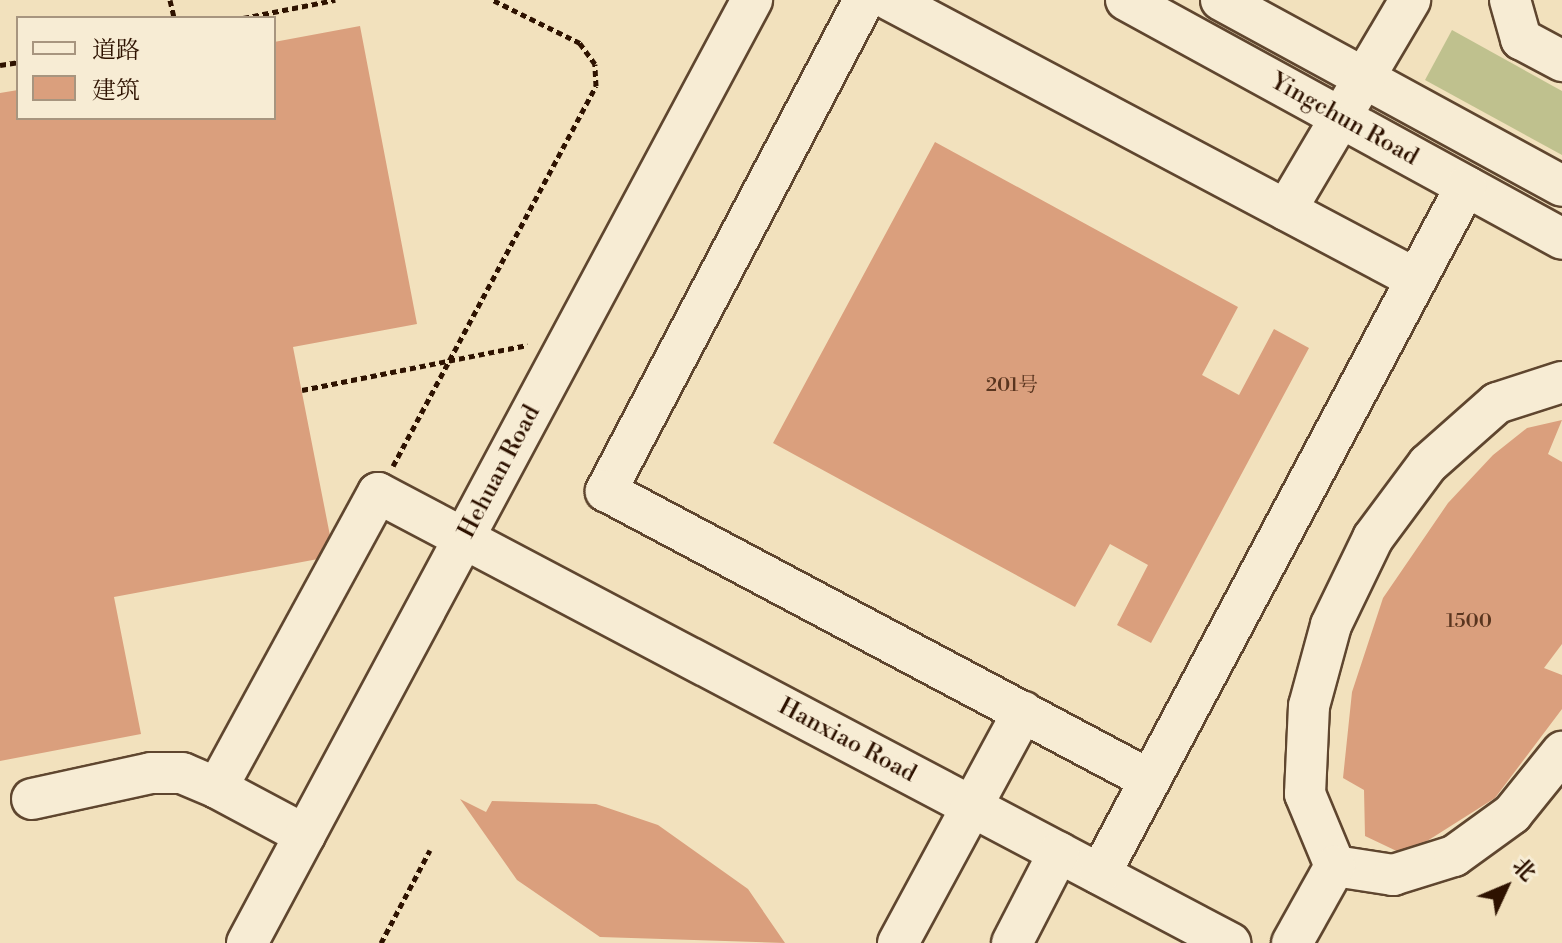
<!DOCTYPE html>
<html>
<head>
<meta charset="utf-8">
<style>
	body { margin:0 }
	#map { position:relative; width:1562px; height:943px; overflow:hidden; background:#f2e1bd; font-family:"Libre Bodoni","Noto Serif SC",serif }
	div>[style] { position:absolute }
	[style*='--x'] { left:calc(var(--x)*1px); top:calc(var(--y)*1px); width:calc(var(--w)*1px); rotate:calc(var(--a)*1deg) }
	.green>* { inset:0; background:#bfc18e }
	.building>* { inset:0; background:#da9f7d }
	.path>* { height:5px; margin-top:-2.5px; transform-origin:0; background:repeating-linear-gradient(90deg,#2e1200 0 6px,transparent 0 10px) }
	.roads { filter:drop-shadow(2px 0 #5f462f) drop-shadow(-2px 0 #5f462f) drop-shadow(0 2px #5f462f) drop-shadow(0 -2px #5f462f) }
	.minor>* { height:40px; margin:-20px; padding:0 20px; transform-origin:20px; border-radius:20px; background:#f7ecd4 }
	span { translate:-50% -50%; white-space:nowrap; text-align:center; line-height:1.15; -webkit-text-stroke:8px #f7ecd4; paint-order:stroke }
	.number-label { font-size:20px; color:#59351f }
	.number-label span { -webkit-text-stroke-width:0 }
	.street-label { font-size:24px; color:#2e1200 }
	.legend { position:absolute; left:16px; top:16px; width:260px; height:104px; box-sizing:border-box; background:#f7ecd4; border:2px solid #a7957f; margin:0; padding:10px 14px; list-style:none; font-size:24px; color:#2e1200 }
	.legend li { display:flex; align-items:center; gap:16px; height:40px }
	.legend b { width:40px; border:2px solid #a7957f }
	.north { position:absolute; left:1466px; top:847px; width:80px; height:80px; -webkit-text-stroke:6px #f7ecd4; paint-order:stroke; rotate:46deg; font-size:22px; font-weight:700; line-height:32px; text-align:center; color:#2e1200 }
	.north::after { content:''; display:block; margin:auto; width:28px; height:36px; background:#2e1200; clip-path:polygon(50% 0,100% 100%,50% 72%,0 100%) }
</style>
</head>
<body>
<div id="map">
	<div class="green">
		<div style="clip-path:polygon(1452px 30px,1562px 91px,1562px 155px,1425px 80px)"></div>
	</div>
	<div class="building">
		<div style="clip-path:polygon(360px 26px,417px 324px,293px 347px,334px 556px,114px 597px,141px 734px,0 761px,0 93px,18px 90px,18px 118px,274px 118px,274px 42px)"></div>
		<div style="clip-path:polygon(935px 142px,1238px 307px,1202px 375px,1239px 395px,1274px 329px,1309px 348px,1151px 643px,1117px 625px,1148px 565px,1110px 544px,1075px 607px,773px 443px)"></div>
		<div style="clip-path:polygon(1562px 420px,1548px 454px,1562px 462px,1562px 644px,1544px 668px,1562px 675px,1562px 709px,1495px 798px,1405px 855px,1365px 836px,1364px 790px,1343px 778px,1352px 692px,1383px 598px,1448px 503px,1493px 455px,1527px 428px)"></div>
		<div style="clip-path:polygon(460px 799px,486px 812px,492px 801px,596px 804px,658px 825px,748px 889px,785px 943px,600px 937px,517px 880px)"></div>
	</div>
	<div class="path">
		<div style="--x:170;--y:0;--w:18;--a:77"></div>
		<div style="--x:243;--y:18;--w:94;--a:-11.1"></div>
		<div style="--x:0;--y:65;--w:18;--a:-9"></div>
		<div style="--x:302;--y:390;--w:230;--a:-11.3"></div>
		<div style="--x:393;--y:466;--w:431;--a:-61.9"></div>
		<div style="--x:596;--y:86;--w:22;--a:-93"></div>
		<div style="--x:595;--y:64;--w:26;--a:-126"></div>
		<div style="--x:580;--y:43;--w:97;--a:-153.7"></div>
		<div style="--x:381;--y:943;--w:105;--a:-62.2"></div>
	</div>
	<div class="roads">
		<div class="minor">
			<div style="--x:864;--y:0;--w:555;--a:117.72"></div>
			<div style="--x:606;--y:491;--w:616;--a:27.98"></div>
			<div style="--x:890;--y:0;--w:595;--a:27.94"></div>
			<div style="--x:1126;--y:0;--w:497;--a:28.7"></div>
			<div style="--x:1221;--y:0;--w:388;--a:28.6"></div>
			<div style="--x:1510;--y:0;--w:41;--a:74.2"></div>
			<div style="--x:1521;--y:39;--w:47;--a:28.2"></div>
			<div style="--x:1286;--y:210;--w:244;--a:-59.4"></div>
			<div style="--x:32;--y:799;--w:122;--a:-12.3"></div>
			<div style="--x:151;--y:773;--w:31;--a:0"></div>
			<div style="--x:182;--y:773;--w:38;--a:23"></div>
			<div style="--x:305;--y:835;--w:100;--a:-151.9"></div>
			<div style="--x:217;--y:788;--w:336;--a:-61.4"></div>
			<div style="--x:378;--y:493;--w:964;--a:27.84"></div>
			<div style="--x:1335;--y:866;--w:78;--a:-112.6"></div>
			<div style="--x:1305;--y:794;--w:88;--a:-87.4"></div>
			<div style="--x:1309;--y:706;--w:84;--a:-74.8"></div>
			<div style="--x:1331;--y:625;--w:97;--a:-64.2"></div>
			<div style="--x:1373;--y:538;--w:92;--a:-53.4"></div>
			<div style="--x:1428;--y:464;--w:92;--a:-41.5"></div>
			<div style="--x:1497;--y:403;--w:68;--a:-17.9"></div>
			<div style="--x:1335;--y:866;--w:59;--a:8.8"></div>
			<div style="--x:1393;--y:875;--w:64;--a:-17.3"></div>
			<div style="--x:1454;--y:856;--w:72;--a:-35.9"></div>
			<div style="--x:1512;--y:814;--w:80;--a:-51.1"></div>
			<div style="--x:1100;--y:874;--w:779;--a:-61.99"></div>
			<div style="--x:247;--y:943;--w:1070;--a:-61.83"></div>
			<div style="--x:898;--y:943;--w:263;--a:-61.6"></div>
			<div style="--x:1012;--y:943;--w:102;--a:-62.7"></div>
			<div style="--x:1292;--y:943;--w:88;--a:-60.8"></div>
		</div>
	</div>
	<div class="number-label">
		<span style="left:1012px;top:385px">201号</span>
		<span style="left:1469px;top:621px">1500</span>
	</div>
	<div class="street-label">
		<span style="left:1344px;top:120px;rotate:29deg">Yingchun Road</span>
		<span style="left:500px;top:472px;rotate:-62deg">Hehuan Road</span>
		<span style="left:847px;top:741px;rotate:28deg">Hanxiao Road</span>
	</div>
	<ul class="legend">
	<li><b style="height:10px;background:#f7ecd4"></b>道路</li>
	<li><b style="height:22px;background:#da9f7d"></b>建筑</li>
	</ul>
	<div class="north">北</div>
</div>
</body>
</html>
